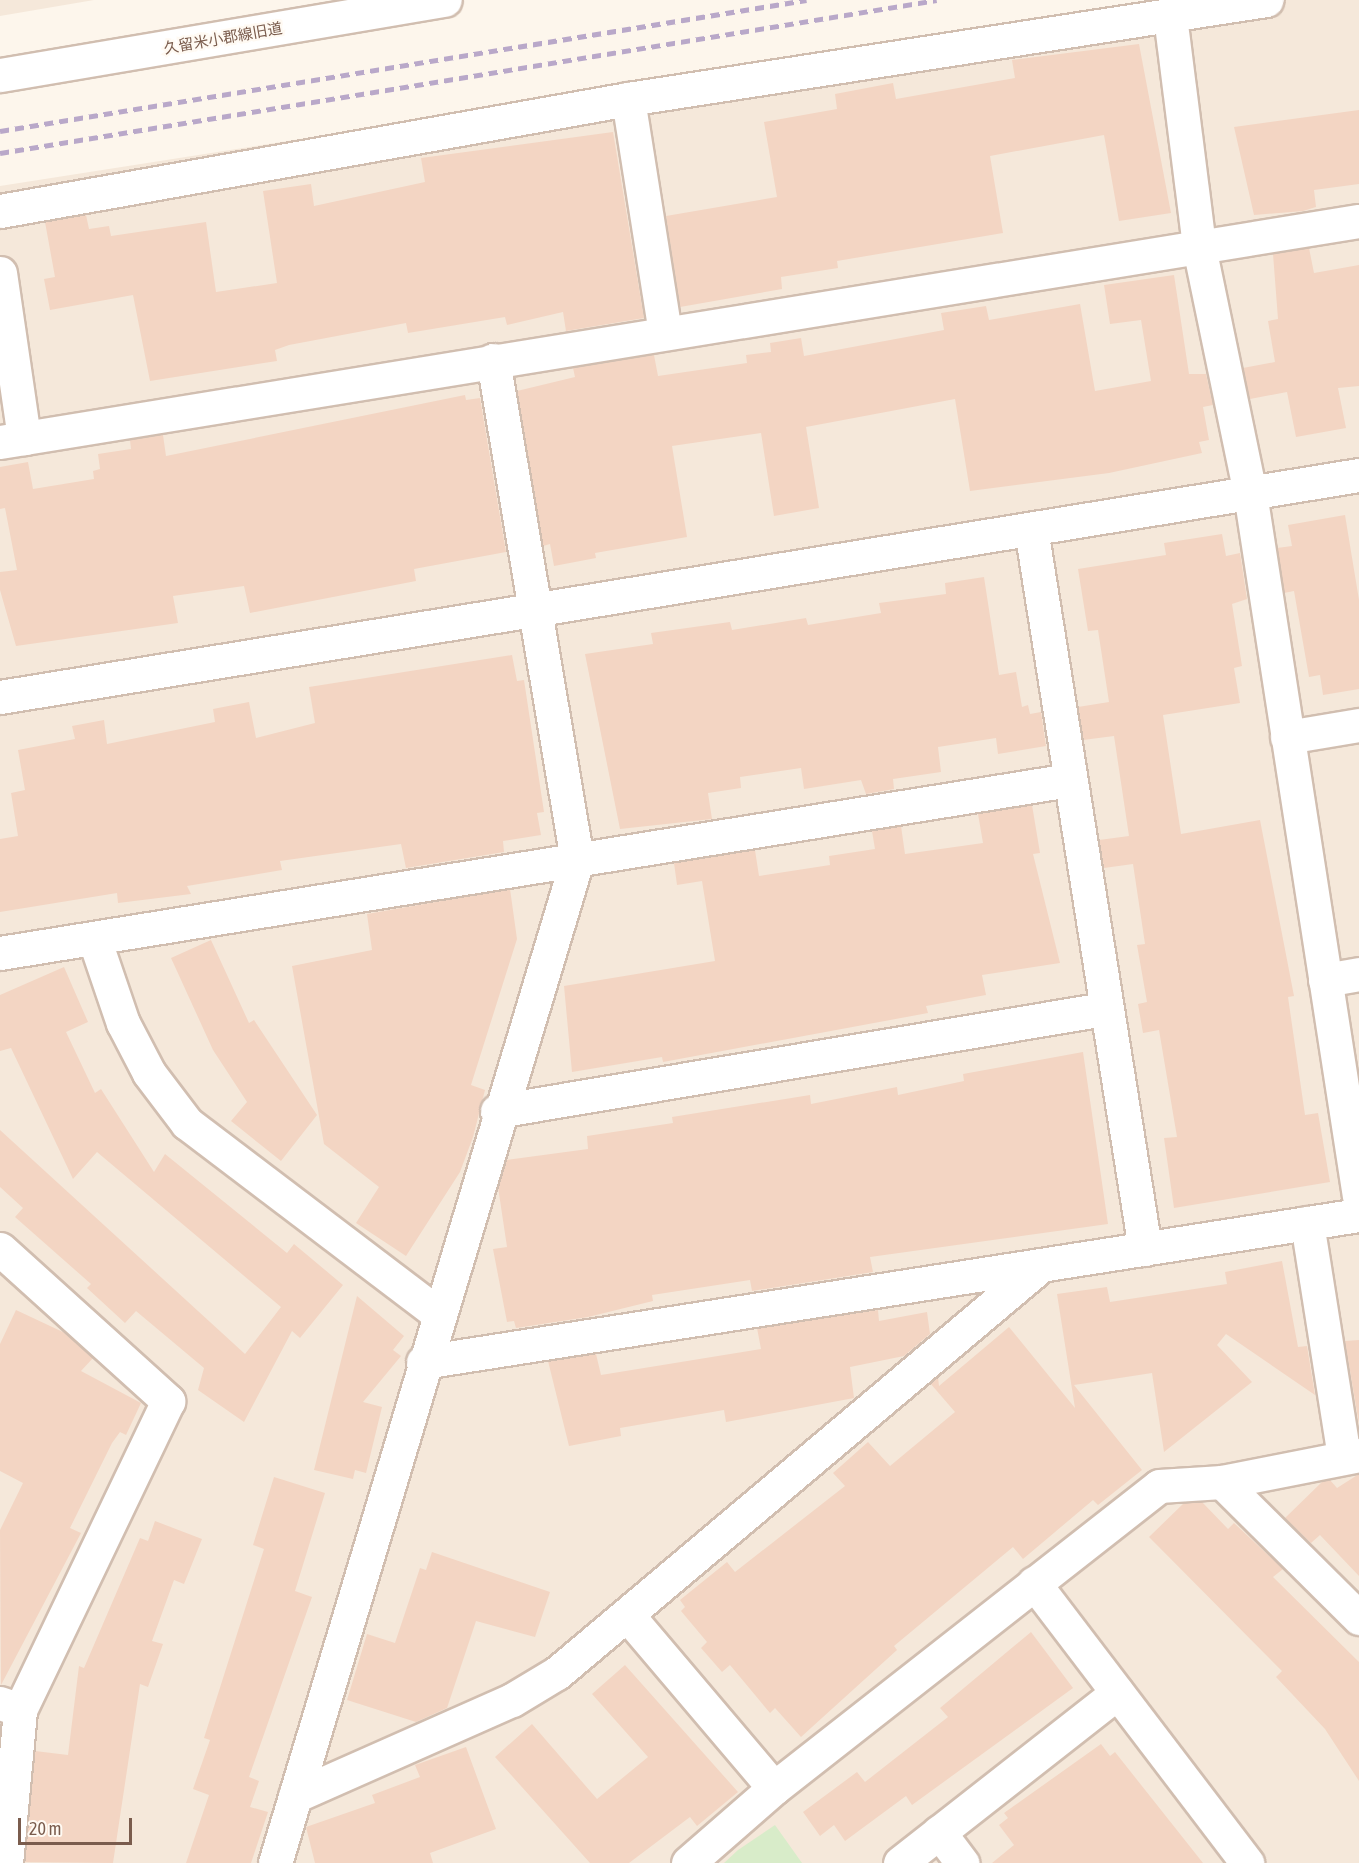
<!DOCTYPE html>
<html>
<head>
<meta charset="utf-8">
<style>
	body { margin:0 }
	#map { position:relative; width:1359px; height:1863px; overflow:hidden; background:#fdf6ec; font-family:"Asap Condensed","Noto Sans JP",sans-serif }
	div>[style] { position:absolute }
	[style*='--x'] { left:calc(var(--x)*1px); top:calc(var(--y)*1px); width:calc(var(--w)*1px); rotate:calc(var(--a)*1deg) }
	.residential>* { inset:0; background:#f5e8da }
	.green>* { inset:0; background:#d8ecc9 }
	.building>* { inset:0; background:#f3d5c3 }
	.roads { filter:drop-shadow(2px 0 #d1beb0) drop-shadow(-2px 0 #d1beb0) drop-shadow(0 2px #d1beb0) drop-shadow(0 -2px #d1beb0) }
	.minor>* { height:33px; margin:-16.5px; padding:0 16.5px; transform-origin:16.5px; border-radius:16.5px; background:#fff }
	.rail>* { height:4.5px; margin-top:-2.25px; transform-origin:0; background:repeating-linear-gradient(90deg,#b9a8c9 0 9px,transparent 0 15px) }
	span { translate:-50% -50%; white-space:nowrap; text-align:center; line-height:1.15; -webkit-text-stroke:4.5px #fffaf3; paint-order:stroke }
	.street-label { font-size:15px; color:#7a5c4d }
	.scale { position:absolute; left:18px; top:1818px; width:114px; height:27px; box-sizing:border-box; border:3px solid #7a5c4d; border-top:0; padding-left:8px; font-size:18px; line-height:21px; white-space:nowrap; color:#7a5c4d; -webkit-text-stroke:4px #fffaf3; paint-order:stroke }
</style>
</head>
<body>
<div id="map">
	<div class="residential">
		<div style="clip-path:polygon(0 0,94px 0,0 16px)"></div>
		<div style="clip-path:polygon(1189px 0,1359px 0,1359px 1863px,0 1863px,0 186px)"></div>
	</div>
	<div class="green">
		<div style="clip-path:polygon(775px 1825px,802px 1863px,724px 1863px,738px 1850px)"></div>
	</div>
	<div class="building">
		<div style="clip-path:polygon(1139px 44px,1171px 213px,1119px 221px,1104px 135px,990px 156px,1003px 233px,837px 261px,838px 268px,781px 277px,782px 289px,680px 307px,666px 216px,777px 197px,764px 122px,837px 109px,835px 94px,893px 83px,896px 99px,1015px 78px,1012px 60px)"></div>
		<div style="clip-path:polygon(1359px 110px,1359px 184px,1314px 190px,1316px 207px,1303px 211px,1254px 215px,1234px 127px)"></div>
		<div style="clip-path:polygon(613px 132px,644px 318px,566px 331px,563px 312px,507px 325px,505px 317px,408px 333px,406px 323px,289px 345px,275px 350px,277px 361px,150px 381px,133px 295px,50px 310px,44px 279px,55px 277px,45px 222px,86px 215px,89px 229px,109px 226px,111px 236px,206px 222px,216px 292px,277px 283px,263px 191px,311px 184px,314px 206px,425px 182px,421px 158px)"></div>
		<div style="clip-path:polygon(1309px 248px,1314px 273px,1359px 265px,1359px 386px,1338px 388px,1346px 428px,1296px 437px,1287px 392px,1250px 399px,1243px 368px,1275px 362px,1268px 321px,1278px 319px,1273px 254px)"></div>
		<div style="clip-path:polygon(1174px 275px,1189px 374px,1206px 374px,1213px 405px,1203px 407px,1209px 440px,1199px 442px,1202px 453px,1109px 473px,970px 491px,955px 399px,806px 427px,819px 508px,774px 516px,761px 433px,672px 446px,687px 537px,595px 553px,596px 558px,554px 566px,550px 544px,543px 546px,517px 391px,575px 377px,573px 368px,654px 355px,658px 376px,747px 363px,746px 355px,771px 352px,770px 343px,801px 338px,804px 356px,944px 330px,941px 313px,986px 306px,989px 320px,1080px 304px,1095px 391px,1151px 381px,1141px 320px,1110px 324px,1104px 285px)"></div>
		<div style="clip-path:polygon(465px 395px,466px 400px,480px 398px,506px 552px,414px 569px,416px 581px,250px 613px,244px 586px,173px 596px,178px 623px,16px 646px,0 590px,0 572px,17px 570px,5px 508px,0 509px,0 467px,28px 462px,33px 489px,94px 479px,93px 471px,100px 469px,98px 454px,131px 449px,130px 440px,163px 435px,166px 456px)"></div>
		<div style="clip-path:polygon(1345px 515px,1359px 600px,1359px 689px,1323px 695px,1320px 675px,1309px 677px,1294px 591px,1284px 593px,1277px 548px,1292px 546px,1288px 525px)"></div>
		<div style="clip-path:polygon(1222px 534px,1226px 556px,1240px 553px,1247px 599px,1232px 604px,1242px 666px,1234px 668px,1240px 703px,1163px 715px,1181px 834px,1260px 820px,1294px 996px,1288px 997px,1305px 1115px,1318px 1113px,1330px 1182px,1174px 1208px,1164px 1138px,1177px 1137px,1159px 1030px,1143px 1033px,1138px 1004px,1147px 1002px,1137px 945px,1145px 944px,1133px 864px,1104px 868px,1099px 840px,1129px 836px,1114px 736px,1083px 740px,1078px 707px,1109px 702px,1098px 630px,1088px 631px,1078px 569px,1166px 555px,1164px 543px)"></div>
		<div style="clip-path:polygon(984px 577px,999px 675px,1016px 672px,1022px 707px,1028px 705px,1030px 714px,1041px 712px,1046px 746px,998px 754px,996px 738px,938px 747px,941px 772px,893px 779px,894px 789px,866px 794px,861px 780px,804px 789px,801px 768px,740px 777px,741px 788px,708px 793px,712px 819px,620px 829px,585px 654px,653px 644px,651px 633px,730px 622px,732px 630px,806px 618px,808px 625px,881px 613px,879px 603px,946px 594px,945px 583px)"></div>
		<div style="clip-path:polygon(512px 655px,517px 681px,524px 680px,544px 812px,537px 813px,541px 835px,503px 841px,504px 852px,406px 868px,401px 844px,280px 861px,282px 870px,187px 886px,191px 894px,118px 903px,117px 893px,0 912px,0 839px,18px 836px,11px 793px,25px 790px,18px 750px,75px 739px,72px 726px,104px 720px,107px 744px,215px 722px,213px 709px,249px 702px,256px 738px,315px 723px,309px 687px)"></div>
		<div style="clip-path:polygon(1032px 805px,1040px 853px,1033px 854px,1060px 963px,982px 975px,986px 995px,926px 1006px,928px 1013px,663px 1062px,662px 1057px,572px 1072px,564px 986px,715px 961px,702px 881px,677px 885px,674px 863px,755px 850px,759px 876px,830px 865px,829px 856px,875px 849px,872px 831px,901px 826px,905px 854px,983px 843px,978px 814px)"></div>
		<div style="clip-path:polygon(510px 889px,517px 939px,471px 1085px,485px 1090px,473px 1137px,460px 1172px,406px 1256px,356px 1223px,379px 1187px,324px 1144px,292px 966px,372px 950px,367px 914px)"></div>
		<div style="clip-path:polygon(211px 940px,249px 1023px,254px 1020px,317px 1115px,281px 1161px,231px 1121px,247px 1102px,213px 1050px,171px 958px)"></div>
		<div style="clip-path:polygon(64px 967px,88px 1022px,66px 1032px,95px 1093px,101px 1089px,154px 1172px,165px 1154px,287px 1253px,294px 1244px,343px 1285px,300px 1338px,292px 1331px,244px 1422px,198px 1390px,204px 1368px,136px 1311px,125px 1323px,87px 1288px,91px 1284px,15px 1217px,23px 1208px,0 1187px,0 1130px,245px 1354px,281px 1307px,97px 1152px,73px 1179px,11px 1048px,0 1051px,0 995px)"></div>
		<div style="clip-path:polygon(1083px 1052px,1108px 1224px,870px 1257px,873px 1272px,752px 1291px,750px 1280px,652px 1295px,653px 1301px,588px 1317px,516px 1328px,514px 1321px,507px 1322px,493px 1249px,507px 1247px,498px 1187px,506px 1160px,588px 1149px,587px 1136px,673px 1123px,672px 1117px,810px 1095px,811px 1104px,897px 1087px,898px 1095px,964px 1081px,963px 1074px)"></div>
		<div style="clip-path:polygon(1282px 1261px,1298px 1347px,1307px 1346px,1315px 1395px,1226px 1334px,1217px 1345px,1252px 1382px,1164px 1452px,1152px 1373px,1074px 1385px,1142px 1470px,1098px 1505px,1093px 1500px,1023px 1559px,1013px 1547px,894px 1646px,897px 1650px,801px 1737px,775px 1708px,770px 1713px,730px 1665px,722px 1672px,701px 1648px,707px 1642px,681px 1611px,685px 1607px,680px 1600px,727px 1562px,735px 1572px,845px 1486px,833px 1473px,868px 1442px,890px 1466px,955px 1412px,930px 1383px,938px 1377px,939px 1386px,1009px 1327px,1075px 1408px,1057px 1294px,1107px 1287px,1110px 1302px,1227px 1284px,1225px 1272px)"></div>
		<div style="clip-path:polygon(357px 1296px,404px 1336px,393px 1350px,401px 1356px,363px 1402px,382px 1407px,366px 1473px,355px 1470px,353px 1479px,314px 1470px)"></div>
		<div style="clip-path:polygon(16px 1310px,65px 1333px,93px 1358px,81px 1371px,141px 1403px,126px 1435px,120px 1432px,112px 1443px,70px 1528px,81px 1533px,1px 1685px,0 1530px,23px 1483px,0 1471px,0 1344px)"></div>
		<div style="clip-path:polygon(878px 1310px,879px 1321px,927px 1312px,930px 1334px,904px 1356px,850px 1367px,854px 1398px,726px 1422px,724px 1410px,620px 1428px,621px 1436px,569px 1446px,548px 1361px,596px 1354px,601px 1375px,761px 1349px,757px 1328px)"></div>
		<div style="clip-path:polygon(1359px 1340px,1359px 1424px,1345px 1341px)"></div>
		<div style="clip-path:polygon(1359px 1474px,1359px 1576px,1320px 1535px,1311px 1543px,1285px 1518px,1323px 1481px,1330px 1480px,1337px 1488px)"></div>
		<div style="clip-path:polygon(274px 1477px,325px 1493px,295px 1591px,312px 1597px,249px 1777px,259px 1781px,250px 1807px,268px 1812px,251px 1863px,186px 1863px,209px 1795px,193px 1789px,210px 1740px,204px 1738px,264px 1549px,253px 1545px)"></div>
		<div style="clip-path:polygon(1202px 1502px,1228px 1529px,1234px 1523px,1283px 1569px,1273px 1577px,1359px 1662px,1359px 1781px,1325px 1729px,1276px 1677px,1282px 1671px,1149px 1537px,1184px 1503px)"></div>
		<div style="clip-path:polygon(155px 1521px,202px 1539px,184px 1584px,174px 1580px,152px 1641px,163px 1644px,148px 1687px,140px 1684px,113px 1863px,25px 1862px,35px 1751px,68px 1755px,79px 1666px,84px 1668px,140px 1538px,148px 1541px)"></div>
		<div style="clip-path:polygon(432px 1552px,550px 1592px,535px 1637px,476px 1621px,447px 1708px,416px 1722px,347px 1700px,367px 1634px,395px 1643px,420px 1568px,426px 1570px)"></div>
		<div style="clip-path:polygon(1031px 1632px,1073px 1688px,912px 1805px,906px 1796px,845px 1841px,834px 1825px,820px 1836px,803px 1812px,857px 1772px,865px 1782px,948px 1717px,940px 1708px)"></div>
		<div style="clip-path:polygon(625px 1665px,738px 1792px,697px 1826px,690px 1817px,629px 1863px,590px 1863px,495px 1757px,532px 1724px,597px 1799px,648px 1757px,592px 1694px)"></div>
		<div style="clip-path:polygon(1101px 1744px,1110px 1756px,1115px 1752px,1203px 1863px,992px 1863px,1014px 1845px,999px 1825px,1008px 1818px,1004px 1813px)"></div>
		<div style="clip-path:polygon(466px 1747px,496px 1829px,430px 1853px,433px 1863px,315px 1863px,306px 1827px,375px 1803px,372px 1795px,420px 1777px,415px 1765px)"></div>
	</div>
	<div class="roads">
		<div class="minor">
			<div style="--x:1170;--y:16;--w:233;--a:82.8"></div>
			<div style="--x:1199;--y:247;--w:251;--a:78.3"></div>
			<div style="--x:1250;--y:493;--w:711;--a:81.19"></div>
			<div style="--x:0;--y:75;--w:451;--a:-9.6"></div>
			<div style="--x:628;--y:99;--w:236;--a:81"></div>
			<div style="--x:0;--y:211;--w:638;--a:-10.11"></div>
			<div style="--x:628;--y:99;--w:646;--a:-8.82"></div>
			<div style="--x:0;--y:273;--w:167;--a:81.7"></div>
			<div style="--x:0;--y:442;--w:1377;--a:-9.24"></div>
			<div style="--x:1031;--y:529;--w:729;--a:81"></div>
			<div style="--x:0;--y:697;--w:1377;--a:-9.28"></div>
			<div style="--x:1287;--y:737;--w:73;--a:-9.5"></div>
			<div style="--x:94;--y:938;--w:90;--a:71.2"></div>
			<div style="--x:123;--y:1023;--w:56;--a:62.5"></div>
			<div style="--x:149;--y:1073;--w:63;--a:52.8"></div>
			<div style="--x:187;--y:1123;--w:314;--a:37.2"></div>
			<div style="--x:0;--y:953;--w:1083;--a:-9.19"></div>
			<div style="--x:1325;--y:980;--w:35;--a:-10"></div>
			<div style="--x:497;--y:1111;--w:616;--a:-9.54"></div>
			<div style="--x:1307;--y:1223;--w:237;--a:81"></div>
			<div style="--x:0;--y:1249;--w:227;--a:42.1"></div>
			<div style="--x:168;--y:1401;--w:343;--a:115.6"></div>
			<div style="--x:423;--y:1362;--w:947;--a:-8.93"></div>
			<div style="--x:1222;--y:1482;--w:193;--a:44.8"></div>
			<div style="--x:1034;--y:1583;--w:352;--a:52.7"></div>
			<div style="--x:629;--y:1617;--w:224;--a:49.7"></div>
			<div style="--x:0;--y:1703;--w:21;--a:19"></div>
			<div style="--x:20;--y:1710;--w:154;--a:95.2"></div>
			<div style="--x:295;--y:1796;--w:237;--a:-23.9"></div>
			<div style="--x:512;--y:1700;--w:52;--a:-31"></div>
			<div style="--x:557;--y:1673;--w:630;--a:-40.11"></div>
			<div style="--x:939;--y:1832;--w:39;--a:53"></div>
			<div style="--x:275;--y:1863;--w:1047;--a:-73.24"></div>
			<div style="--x:577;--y:860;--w:507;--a:-99.54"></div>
			<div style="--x:688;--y:1863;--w:114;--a:-41.1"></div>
			<div style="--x:774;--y:1788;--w:489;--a:-38.1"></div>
			<div style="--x:1159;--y:1486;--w:63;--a:-3.6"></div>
			<div style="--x:1222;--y:1482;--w:140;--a:-11.1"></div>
			<div style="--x:900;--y:1863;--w:276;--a:-38.1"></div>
		</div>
	</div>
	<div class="rail">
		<div style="--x:0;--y:131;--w:817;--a:-9.23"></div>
		<div style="--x:0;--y:153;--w:949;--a:-9.27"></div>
	</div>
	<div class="street-label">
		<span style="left:223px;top:38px;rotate:-10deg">久留米小郡線旧道</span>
	</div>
	<div class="scale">20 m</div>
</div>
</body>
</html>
